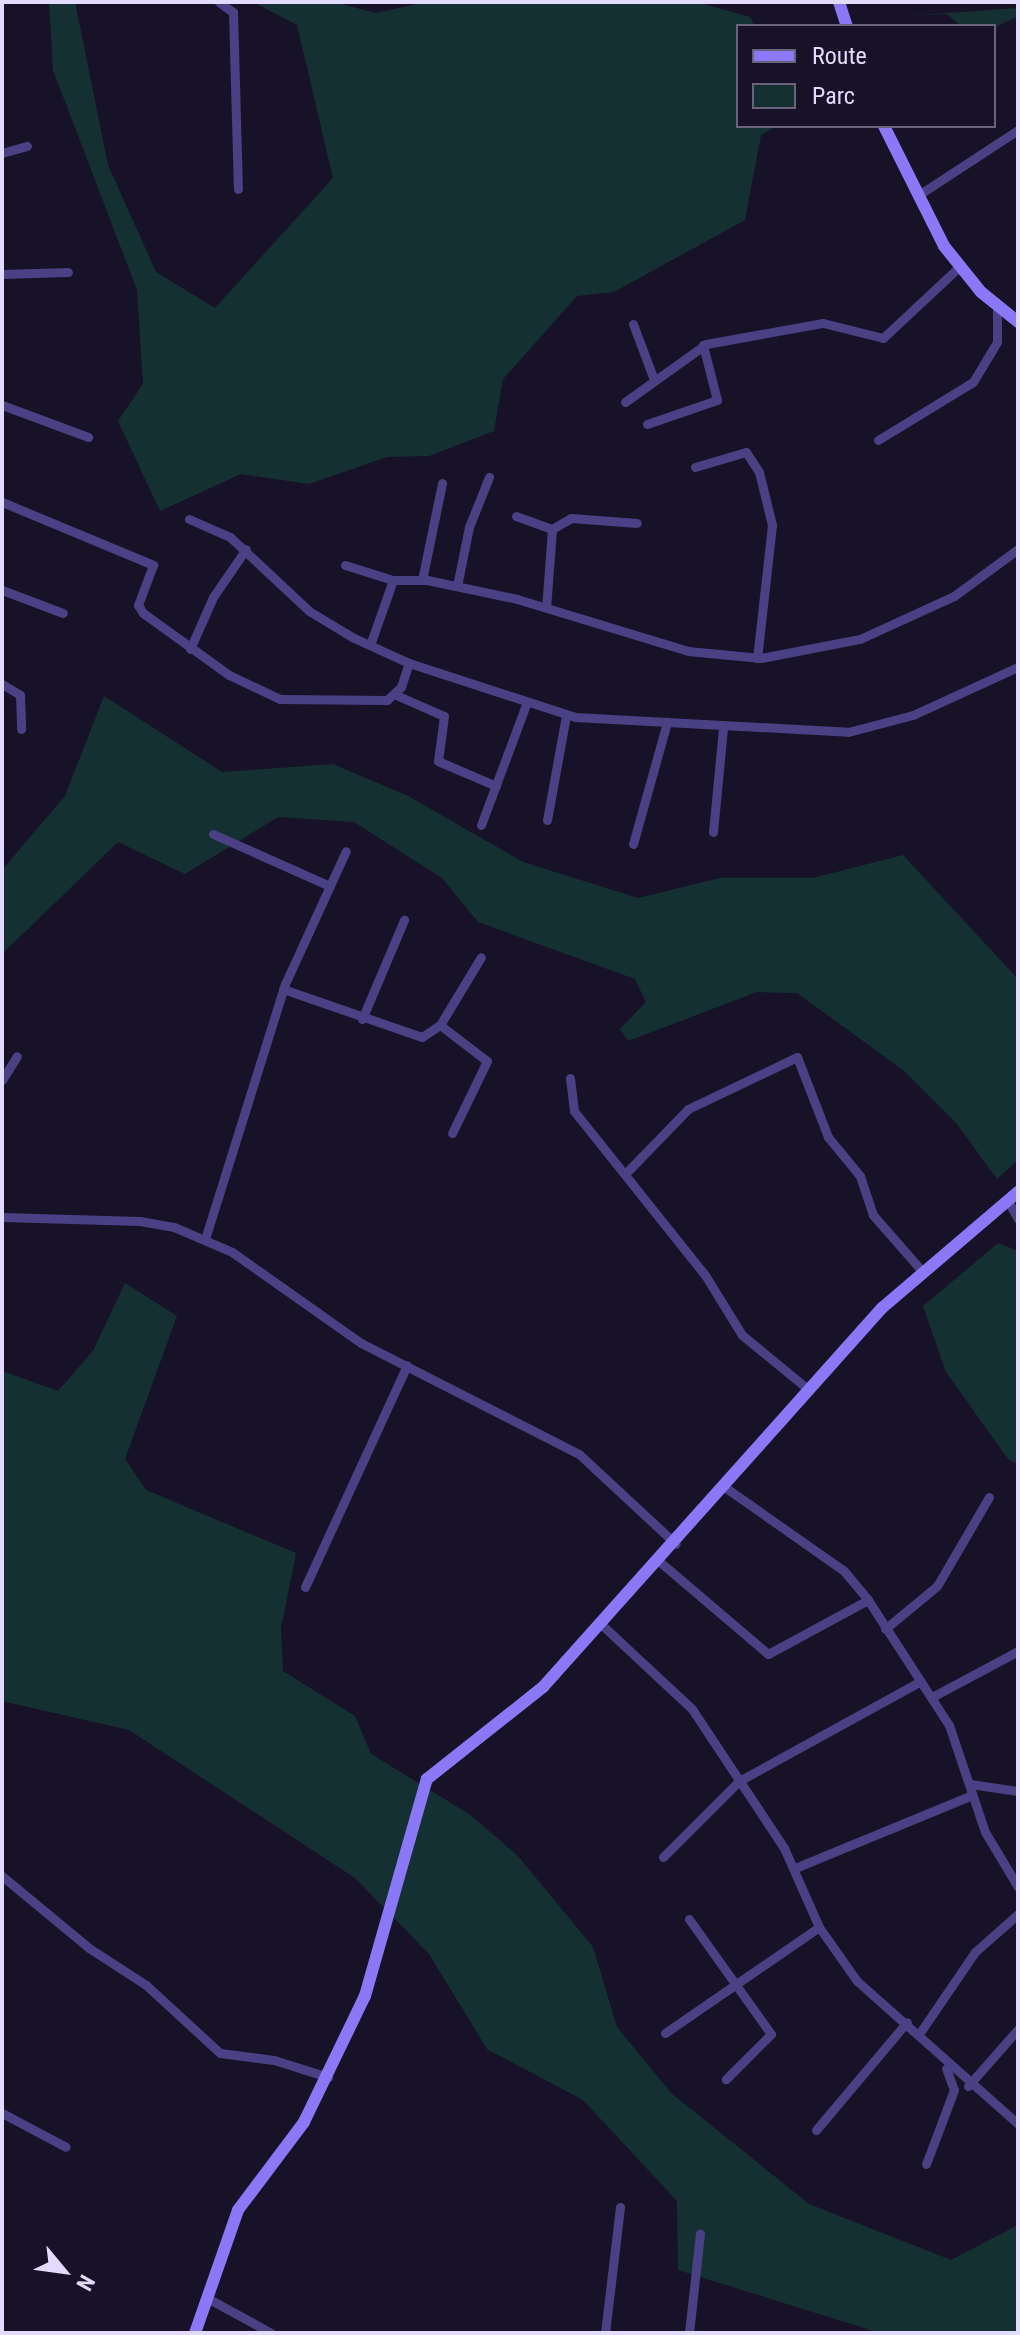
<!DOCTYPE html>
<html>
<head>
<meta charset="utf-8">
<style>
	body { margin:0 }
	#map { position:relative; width:1020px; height:2335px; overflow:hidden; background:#181228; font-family:"Roboto Condensed",sans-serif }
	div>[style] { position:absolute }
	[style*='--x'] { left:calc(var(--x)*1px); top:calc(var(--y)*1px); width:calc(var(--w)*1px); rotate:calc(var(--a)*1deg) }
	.green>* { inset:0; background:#153032 }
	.street>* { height:9px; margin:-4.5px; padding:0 4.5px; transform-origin:4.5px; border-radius:4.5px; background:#4a4084 }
	.secondary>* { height:12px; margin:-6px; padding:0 6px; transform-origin:6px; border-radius:6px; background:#8a78f7 }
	span { translate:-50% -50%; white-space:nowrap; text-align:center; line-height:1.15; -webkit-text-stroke:8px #181228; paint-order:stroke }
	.frame { position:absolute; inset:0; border:4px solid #e3dbfd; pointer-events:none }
	.legend { position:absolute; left:736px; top:24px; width:260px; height:104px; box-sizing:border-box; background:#181228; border:2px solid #69627d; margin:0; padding:10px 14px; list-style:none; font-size:24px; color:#e3dbfd }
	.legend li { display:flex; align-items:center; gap:16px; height:40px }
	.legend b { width:40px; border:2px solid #69627d }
	.north { position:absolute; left:24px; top:2231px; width:80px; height:80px; -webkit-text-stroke:6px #181228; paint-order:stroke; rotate:119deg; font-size:22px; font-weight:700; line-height:32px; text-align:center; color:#e3dbfd }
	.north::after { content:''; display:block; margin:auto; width:28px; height:36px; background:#e3dbfd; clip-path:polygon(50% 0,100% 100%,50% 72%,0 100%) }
</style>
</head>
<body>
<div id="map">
	<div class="green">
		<div style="clip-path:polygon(49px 2px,75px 2px,108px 165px,156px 272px,215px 308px,333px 178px,297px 25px,253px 2px,333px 2px,376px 13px,427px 2px,697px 2px,750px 17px,755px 26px,738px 26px,738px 126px,777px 126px,761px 135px,745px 220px,614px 292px,577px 296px,503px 379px,494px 431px,429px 456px,387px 457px,309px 484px,241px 474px,160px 511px,118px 421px,143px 384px,137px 290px,53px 70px)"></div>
		<div style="clip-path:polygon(1018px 8px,1018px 16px,994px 28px,961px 26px,947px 14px,904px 16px)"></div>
		<div style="clip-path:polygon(104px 696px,222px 772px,333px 764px,408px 796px,523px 862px,638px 898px,720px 878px,813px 878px,903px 855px,1018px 979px,1018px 1160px,997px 1179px,957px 1124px,903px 1070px,797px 993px,757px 992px,628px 1041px,620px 1029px,646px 1002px,635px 979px,478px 922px,442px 878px,354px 822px,278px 817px,185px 874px,118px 842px,2px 954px,2px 870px,65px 796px)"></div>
		<div style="clip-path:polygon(998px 1243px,1018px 1251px,1018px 1464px,1008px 1459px,946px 1372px,923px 1306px)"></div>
		<div style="clip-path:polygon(125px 1283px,177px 1316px,125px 1459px,146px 1490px,296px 1553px,281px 1628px,283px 1671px,355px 1716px,371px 1754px,469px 1814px,517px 1855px,593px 1947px,617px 2027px,671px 2093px,809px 2204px,951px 2260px,1018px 2225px,1018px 2333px,880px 2333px,678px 2270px,677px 2201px,583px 2100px,487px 2049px,429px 1954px,355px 1878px,129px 1730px,2px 1701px,2px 1371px,58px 1391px,93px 1351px)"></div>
	</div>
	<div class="street">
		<div style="--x:219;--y:2;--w:17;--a:36"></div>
		<div style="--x:233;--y:12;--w:177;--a:88.4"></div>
		<div style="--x:2;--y:153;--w:26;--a:-16"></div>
		<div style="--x:917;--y:196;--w:121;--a:-33.2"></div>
		<div style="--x:2;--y:274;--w:66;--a:-1.7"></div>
		<div style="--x:633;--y:324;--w:60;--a:69.4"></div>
		<div style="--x:625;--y:402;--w:100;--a:-35.6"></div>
		<div style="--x:706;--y:344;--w:119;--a:-10.2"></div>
		<div style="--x:823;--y:323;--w:62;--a:14"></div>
		<div style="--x:883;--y:338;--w:104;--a:-43.1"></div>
		<div style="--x:2;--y:405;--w:92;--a:20.4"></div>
		<div style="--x:647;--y:424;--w:74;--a:-18.9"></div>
		<div style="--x:717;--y:400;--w:57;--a:-104.3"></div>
		<div style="--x:878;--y:440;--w:111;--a:-31.4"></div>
		<div style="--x:973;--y:382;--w:47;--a:-59"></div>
		<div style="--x:997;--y:342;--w:36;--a:-90"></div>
		<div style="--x:695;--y:467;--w:53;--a:-16.4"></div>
		<div style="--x:746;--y:452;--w:24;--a:57"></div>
		<div style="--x:759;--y:472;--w:55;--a:76.2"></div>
		<div style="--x:772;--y:525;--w:134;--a:96.4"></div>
		<div style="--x:2;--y:502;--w:164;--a:22.6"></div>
		<div style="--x:153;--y:565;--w:43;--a:110.6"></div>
		<div style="--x:138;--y:605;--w:9;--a:58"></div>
		<div style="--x:143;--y:613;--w:106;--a:35.8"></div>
		<div style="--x:229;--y:675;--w:56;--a:25.2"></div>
		<div style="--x:280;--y:699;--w:107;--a:0.5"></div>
		<div style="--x:387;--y:700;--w:19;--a:-43"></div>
		<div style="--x:401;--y:687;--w:25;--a:-72"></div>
		<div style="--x:516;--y:516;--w:38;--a:20"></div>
		<div style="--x:552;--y:529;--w:79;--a:94.3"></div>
		<div style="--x:189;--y:519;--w:45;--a:23.7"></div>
		<div style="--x:230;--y:537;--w:108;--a:43.1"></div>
		<div style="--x:309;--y:611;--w:52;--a:31"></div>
		<div style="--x:354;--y:638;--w:60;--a:24.4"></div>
		<div style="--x:409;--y:663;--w:175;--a:18"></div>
		<div style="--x:575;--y:717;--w:273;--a:3.1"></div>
		<div style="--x:848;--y:732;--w:67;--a:-14.7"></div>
		<div style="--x:913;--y:715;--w:115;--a:-24.6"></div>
		<div style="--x:552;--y:529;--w:22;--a:-30"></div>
		<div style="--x:571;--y:518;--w:66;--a:4.3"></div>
		<div style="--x:345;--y:565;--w:50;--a:17.4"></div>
		<div style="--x:393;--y:580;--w:34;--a:0"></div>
		<div style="--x:427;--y:580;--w:92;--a:11.9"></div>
		<div style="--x:517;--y:599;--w:179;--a:16.9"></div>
		<div style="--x:688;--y:651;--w:73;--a:5.5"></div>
		<div style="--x:761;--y:658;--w:101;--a:-10.9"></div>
		<div style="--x:860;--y:639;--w:103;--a:-24.6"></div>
		<div style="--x:954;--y:596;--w:79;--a:-36.3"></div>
		<div style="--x:422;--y:580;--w:99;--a:-78.3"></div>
		<div style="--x:457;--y:586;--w:60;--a:-78.5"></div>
		<div style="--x:469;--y:527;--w:54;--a:-68.2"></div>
		<div style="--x:2;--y:590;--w:65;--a:20.7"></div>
		<div style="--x:370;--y:645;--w:69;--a:-70.5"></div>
		<div style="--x:190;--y:649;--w:57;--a:-66.1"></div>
		<div style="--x:213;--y:597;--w:58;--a:-55.5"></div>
		<div style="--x:2;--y:684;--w:21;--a:31"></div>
		<div style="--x:20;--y:695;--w:34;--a:88"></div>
		<div style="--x:396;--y:695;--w:52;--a:23.6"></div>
		<div style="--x:444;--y:716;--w:45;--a:97.6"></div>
		<div style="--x:438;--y:761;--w:63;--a:23.3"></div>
		<div style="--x:547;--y:820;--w:107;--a:-79.7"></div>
		<div style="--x:481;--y:825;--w:131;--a:-69.5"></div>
		<div style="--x:713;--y:832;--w:104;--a:-84.5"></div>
		<div style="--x:213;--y:834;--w:128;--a:24"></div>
		<div style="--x:633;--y:844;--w:127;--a:-74.4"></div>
		<div style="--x:283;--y:989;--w:147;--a:19.1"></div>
		<div style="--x:422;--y:1037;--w:22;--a:-34"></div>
		<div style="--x:440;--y:1025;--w:79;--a:-58.9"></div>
		<div style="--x:362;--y:1019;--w:108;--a:-67"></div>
		<div style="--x:440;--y:1025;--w:59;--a:37.5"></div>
		<div style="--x:487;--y:1061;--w:80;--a:115.9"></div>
		<div style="--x:570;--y:1078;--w:33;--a:83"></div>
		<div style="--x:574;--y:1111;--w:210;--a:51.4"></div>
		<div style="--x:705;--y:1275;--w:70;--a:58.3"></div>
		<div style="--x:742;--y:1335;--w:87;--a:39.4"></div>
		<div style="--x:2;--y:1080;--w:28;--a:-58"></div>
		<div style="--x:626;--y:1173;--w:89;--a:-45.9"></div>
		<div style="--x:688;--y:1109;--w:121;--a:-25.5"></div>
		<div style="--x:797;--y:1057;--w:86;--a:68.8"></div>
		<div style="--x:828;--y:1137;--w:50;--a:50.6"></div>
		<div style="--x:860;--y:1176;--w:41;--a:71.6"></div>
		<div style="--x:873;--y:1215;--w:74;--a:48.8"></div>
		<div style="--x:1008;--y:1201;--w:21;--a:61"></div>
		<div style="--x:2;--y:1217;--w:138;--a:1.7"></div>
		<div style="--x:140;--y:1221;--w:35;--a:10"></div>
		<div style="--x:174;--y:1227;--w:63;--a:23.3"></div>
		<div style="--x:232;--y:1252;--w:158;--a:35.2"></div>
		<div style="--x:361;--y:1343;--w:245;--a:27"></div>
		<div style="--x:579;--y:1454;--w:132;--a:42.9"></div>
		<div style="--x:205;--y:1239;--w:267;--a:-72.6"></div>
		<div style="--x:285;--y:984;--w:146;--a:-65.4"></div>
		<div style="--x:726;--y:1488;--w:144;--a:35.1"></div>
		<div style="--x:844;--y:1571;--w:38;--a:50"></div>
		<div style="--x:868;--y:1600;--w:149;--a:57.1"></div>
		<div style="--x:949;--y:1725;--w:113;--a:71.4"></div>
		<div style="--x:985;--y:1832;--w:64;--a:59"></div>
		<div style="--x:660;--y:1562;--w:142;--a:40.4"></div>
		<div style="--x:768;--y:1654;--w:114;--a:-28.4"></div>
		<div style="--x:305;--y:1587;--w:244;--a:-65.3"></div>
		<div style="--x:602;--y:1625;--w:123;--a:43"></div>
		<div style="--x:692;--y:1709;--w:167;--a:56.5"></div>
		<div style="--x:784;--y:1848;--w:86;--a:66.1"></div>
		<div style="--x:819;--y:1927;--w:66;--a:54.9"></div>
		<div style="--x:857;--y:1981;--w:215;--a:41.6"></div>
		<div style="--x:885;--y:1629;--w:67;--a:-39.6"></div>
		<div style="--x:937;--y:1586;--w:103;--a:-59.7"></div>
		<div style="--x:932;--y:1697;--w:98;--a:-28.1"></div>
		<div style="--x:970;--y:1784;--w:49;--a:8.3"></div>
		<div style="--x:663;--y:1857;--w:107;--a:-45"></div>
		<div style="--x:739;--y:1781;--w:205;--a:-28.8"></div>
		<div style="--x:795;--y:1868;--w:191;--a:-22.4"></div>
		<div style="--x:2;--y:1876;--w:113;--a:39.6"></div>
		<div style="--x:89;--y:1948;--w:68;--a:33"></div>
		<div style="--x:146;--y:1985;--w:100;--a:42.6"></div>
		<div style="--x:220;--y:2053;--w:54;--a:7.4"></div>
		<div style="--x:274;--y:2060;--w:57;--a:17.5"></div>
		<div style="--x:689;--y:1919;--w:141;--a:54.5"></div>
		<div style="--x:771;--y:2034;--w:64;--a:135"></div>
		<div style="--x:665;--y:2033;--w:187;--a:-34.5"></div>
		<div style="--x:919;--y:2034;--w:99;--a:-55.7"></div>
		<div style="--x:975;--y:1952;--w:57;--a:-41.5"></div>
		<div style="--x:968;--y:2086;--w:76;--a:-48.7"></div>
		<div style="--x:2;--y:2113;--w:72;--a:28"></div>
		<div style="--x:816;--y:2130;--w:141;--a:-49.9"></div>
		<div style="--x:926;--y:2164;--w:79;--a:-69.3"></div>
		<div style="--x:954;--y:2090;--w:23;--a:-110"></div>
		<div style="--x:209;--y:2299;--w:71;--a:28.7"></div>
		<div style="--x:605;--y:2333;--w:127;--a:-83.2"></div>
		<div style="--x:689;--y:2333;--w:100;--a:-83.7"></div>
	</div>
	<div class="secondary">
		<div style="--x:839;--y:2;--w:25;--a:72"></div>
		<div style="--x:884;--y:126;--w:134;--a:63.4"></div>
		<div style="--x:944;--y:246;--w:59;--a:51.2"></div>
		<div style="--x:981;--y:292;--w:48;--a:39"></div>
		<div style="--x:195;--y:2333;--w:130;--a:-70.7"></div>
		<div style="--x:238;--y:2210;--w:110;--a:-53.1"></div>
		<div style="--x:304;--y:2122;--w:140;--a:-64.2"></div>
		<div style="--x:365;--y:1996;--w:226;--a:-74.1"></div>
		<div style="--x:427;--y:1779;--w:148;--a:-38.4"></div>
		<div style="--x:543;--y:1687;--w:508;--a:-48.19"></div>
		<div style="--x:882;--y:1308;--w:179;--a:-40.5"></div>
	</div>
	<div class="frame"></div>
	<ul class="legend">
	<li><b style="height:10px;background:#8a78f7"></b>Route</li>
	<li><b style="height:22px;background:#153032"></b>Parc</li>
	</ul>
	<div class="north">N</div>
</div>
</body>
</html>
